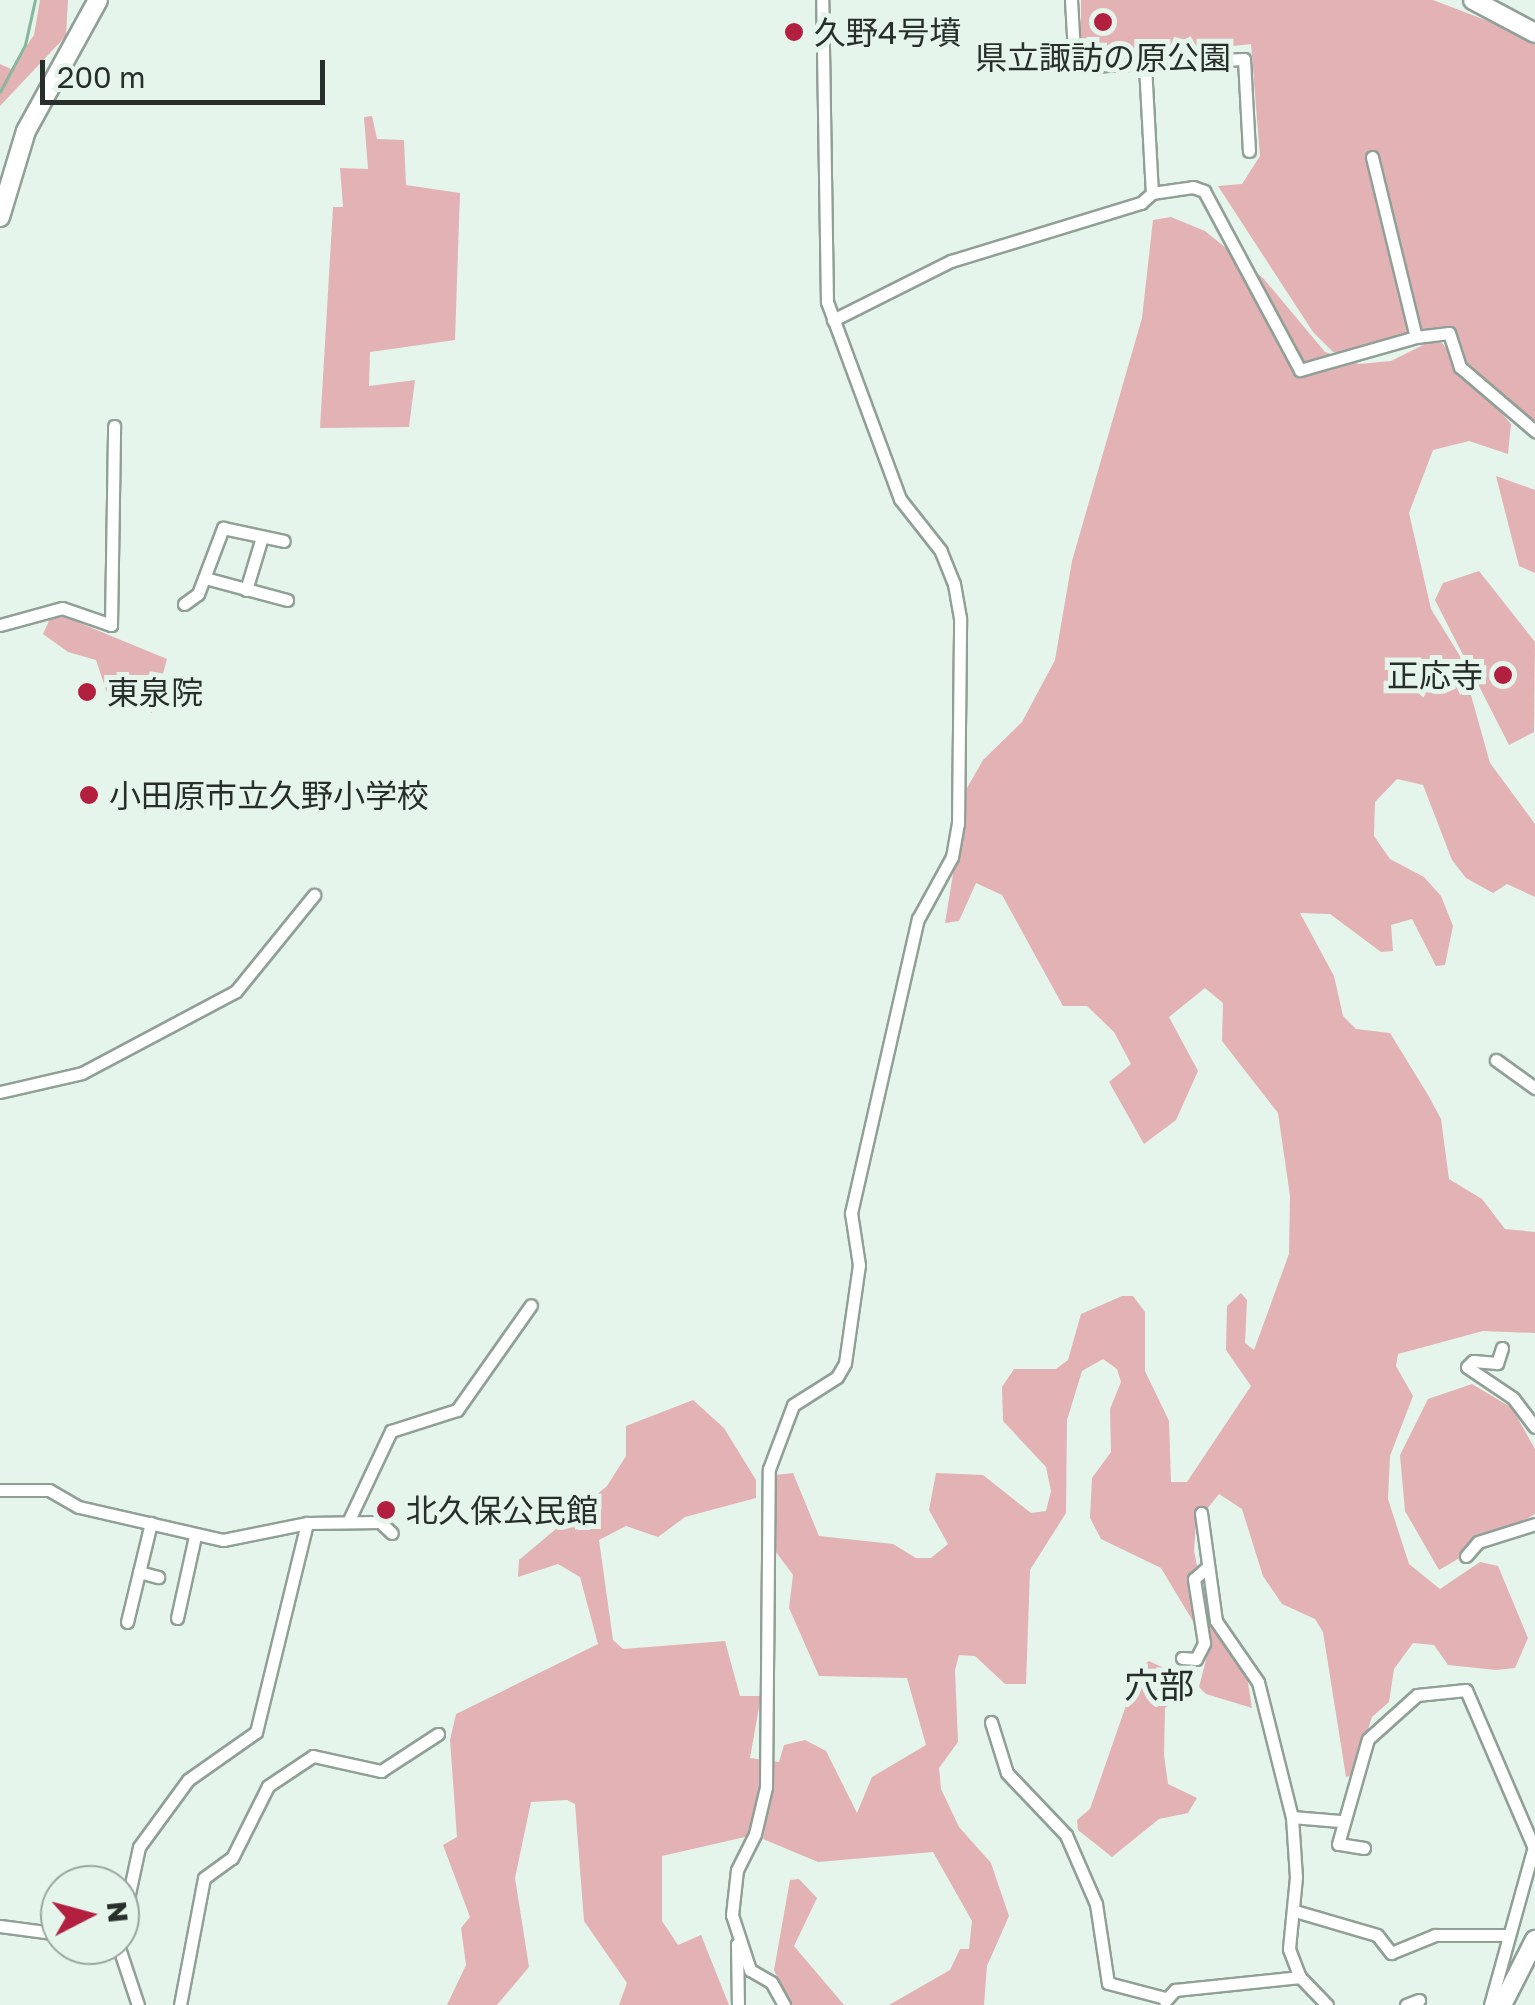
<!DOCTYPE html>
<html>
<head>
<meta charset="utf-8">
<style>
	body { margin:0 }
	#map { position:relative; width:1535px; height:2005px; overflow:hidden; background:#e5f5ec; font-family:"Golos Text","Noto Sans JP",sans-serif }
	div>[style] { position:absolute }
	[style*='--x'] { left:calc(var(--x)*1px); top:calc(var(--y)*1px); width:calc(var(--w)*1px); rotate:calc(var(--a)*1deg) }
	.green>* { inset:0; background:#e2b2b4 }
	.stream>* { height:2.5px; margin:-1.25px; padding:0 1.25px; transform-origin:1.25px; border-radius:1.25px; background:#87b79c }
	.roads { filter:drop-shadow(2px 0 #91a097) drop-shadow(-2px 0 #91a097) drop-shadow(0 2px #91a097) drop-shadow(0 -2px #91a097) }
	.street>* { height:11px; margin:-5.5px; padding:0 5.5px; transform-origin:5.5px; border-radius:5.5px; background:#fff }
	.secondary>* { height:18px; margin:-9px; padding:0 9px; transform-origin:9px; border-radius:9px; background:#fff }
	.primary>* { height:18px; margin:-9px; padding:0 9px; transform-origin:9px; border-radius:9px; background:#fff }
	.dots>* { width:28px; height:28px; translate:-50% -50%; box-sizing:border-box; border:5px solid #e5f5ec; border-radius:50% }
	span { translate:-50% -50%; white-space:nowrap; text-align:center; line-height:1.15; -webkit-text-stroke:10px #e5f5ec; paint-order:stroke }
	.poi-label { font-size:32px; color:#282e2b }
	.left { translate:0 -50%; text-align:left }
	.right { translate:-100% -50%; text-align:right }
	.neighbourhood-label { font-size:35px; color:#282e2b }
	.north { position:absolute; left:40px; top:1865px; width:100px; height:100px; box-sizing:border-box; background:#e5f5ec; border:2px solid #99a59f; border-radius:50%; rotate:84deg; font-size:28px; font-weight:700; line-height:40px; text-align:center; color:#282e2b }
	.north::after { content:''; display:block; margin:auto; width:35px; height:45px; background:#b21f3f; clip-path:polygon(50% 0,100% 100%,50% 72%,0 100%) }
	.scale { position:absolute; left:40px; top:60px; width:285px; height:45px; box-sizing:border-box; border:5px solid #282e2b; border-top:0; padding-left:12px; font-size:30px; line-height:35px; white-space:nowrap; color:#282e2b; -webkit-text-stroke:8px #e5f5ec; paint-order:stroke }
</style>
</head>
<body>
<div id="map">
	<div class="green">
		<div style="clip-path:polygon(40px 0,68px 0,66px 36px,0 106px,0 64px,11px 69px,34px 35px)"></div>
		<div style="clip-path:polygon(1081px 0,1433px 0,1535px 39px,1535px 440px,1442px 333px,1373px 356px,1333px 352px,1313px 332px,1218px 186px,1242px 184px,1260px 156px,1251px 44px,1094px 62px,1081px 49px)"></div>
		<div style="clip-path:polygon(372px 116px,377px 139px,404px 140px,406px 185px,460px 193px,455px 340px,370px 352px,369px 386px,415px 380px,409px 427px,320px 428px,333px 207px,343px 207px,340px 168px,368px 169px,364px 117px)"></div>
		<div style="clip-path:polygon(1171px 217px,1205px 231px,1263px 278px,1325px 352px,1359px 364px,1391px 361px,1433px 340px,1442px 343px,1511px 424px,1508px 454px,1469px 441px,1433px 450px,1409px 513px,1431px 609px,1460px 656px,1490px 763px,1535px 824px,1535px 897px,1507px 884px,1493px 893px,1466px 878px,1452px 860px,1423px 785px,1397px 779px,1375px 802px,1374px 836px,1390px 859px,1424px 877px,1441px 896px,1453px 926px,1445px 965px,1436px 966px,1412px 919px,1391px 925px,1393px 951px,1381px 952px,1330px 914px,1300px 913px,1334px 976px,1343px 1016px,1356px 1029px,1390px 1033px,1428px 1095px,1441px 1119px,1449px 1179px,1482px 1199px,1505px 1229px,1535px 1232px,1535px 1333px,1483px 1331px,1398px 1354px,1396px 1366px,1413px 1396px,1390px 1456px,1388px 1499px,1409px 1564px,1440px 1589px,1480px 1562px,1498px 1566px,1528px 1638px,1515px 1668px,1496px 1670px,1448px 1665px,1434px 1645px,1413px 1643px,1394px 1669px,1389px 1702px,1372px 1717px,1353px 1775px,1346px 1777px,1323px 1632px,1315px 1619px,1282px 1604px,1263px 1576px,1242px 1509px,1219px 1494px,1196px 1523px,1194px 1551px,1207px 1615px,1247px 1677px,1252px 1708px,1206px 1694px,1199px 1687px,1209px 1648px,1161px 1568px,1101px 1539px,1090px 1518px,1092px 1478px,1111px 1452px,1110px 1409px,1121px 1382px,1117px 1369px,1103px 1359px,1082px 1371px,1067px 1420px,1066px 1513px,1030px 1570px,1026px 1684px,1005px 1684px,975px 1656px,959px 1655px,955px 1670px,958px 1742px,939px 1768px,941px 1789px,959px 1827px,991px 1863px,1009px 1916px,987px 1966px,984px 2005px,889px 2005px,950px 1970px,960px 1949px,969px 1949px,972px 1921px,933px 1852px,818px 1862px,763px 1839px,766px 1822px,745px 1837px,662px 1856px,662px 1921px,678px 1945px,701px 1935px,729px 2005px,619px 2005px,627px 1983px,584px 1921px,575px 1804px,567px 1800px,531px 1802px,515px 1878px,529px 1967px,497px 2005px,447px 2005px,466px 1965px,461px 1928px,470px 1917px,443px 1845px,457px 1837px,450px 1740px,456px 1714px,598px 1644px,580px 1577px,558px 1564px,518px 1577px,519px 1560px,607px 1486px,626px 1456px,626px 1426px,693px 1400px,724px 1428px,756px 1480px,756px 1498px,685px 1517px,658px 1537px,626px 1526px,599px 1540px,613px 1640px,623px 1649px,725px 1641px,740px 1696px,761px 1696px,750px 1758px,779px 1762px,784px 1745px,805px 1740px,826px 1751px,857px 1813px,872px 1777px,926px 1745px,907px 1678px,819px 1676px,789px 1608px,793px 1575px,776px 1552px,775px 1475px,793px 1473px,819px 1536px,893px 1544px,916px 1558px,931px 1558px,948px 1544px,929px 1510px,936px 1473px,983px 1475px,1031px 1513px,1046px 1511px,1051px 1491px,1046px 1467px,1003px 1421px,1002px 1387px,1014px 1369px,1056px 1369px,1068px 1360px,1081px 1314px,1122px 1296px,1133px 1296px,1145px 1312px,1145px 1371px,1169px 1421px,1171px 1482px,1187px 1482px,1251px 1386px,1226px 1350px,1227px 1306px,1241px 1293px,1247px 1300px,1245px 1343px,1254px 1350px,1289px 1254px,1290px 1196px,1278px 1113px,1222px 1041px,1223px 1003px,1205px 988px,1169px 1017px,1198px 1071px,1176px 1120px,1144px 1144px,1109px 1082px,1131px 1064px,1114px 1032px,1087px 1006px,1063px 1006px,1002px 895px,976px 883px,959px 921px,945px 923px,967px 788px,983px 760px,1022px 722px,1055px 660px,1072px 561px,1142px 318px,1153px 220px)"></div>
		<div style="clip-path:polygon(1496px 476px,1535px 490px,1535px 573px,1519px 566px)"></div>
		<div style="clip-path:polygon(1479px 571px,1535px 642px,1534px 732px,1509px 745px,1435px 600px,1443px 583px)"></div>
		<div style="clip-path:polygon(53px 612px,167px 659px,152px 713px,108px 696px,96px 660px,68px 652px,43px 634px)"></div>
		<div style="clip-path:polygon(1472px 1384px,1512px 1408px,1535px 1449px,1535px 1514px,1439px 1570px,1405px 1511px,1400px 1455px,1428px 1399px)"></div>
		<div style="clip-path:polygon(1149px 1661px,1183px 1677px,1187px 1691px,1165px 1708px,1164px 1755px,1168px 1784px,1197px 1798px,1188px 1813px,1159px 1819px,1112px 1857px,1078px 1830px,1077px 1820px,1090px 1809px,1139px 1668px)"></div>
		<div style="clip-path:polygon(799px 1879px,817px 1898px,794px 1946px,844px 2005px,789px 2005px,774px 1970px,790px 1880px)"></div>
	</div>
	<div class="stream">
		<div style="--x:0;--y:92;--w:53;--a:-62"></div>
		<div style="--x:25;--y:45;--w:46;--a:-77.5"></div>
	</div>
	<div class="roads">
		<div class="street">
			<div style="--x:1071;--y:0;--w:52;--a:86.7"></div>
			<div style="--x:1074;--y:52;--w:18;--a:49"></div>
			<div style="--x:1086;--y:66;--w:158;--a:-2.5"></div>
			<div style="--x:1244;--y:59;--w:92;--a:86.9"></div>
			<div style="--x:1145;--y:65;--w:128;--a:86.9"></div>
			<div style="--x:1372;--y:157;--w:185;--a:76.3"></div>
			<div style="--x:1416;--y:337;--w:33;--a:-7"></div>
			<div style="--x:1449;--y:333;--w:36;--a:72"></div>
			<div style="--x:1460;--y:367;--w:99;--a:40.5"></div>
			<div style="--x:833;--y:320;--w:132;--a:-26.6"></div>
			<div style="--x:951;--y:261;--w:199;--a:-17"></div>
			<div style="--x:1141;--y:203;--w:15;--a:-42"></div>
			<div style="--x:1152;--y:193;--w:41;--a:-8.3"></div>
			<div style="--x:1193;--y:187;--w:12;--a:20"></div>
			<div style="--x:1204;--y:191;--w:203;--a:61.8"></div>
			<div style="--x:1300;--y:370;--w:121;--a:-15.9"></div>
			<div style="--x:205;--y:578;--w:85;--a:15"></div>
			<div style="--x:246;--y:590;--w:55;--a:-73.2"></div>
			<div style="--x:184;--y:604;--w:17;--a:-36"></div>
			<div style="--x:198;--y:594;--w:71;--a:-69.3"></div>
			<div style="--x:223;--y:528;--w:62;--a:12"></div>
			<div style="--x:0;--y:625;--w:64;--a:-15.3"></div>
			<div style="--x:62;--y:608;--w:52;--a:19.1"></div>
			<div style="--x:111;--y:625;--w:199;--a:-89.1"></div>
			<div style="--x:1496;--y:1060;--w:48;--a:35.7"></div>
			<div style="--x:0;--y:1092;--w:84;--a:-13"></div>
			<div style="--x:82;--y:1073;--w:174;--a:-28"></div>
			<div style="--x:236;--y:991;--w:124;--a:-50.9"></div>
			<div style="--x:1502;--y:1348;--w:16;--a:108"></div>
			<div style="--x:1497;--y:1363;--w:24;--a:-175"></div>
			<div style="--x:1473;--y:1361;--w:8;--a:135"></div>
			<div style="--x:1467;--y:1367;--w:55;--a:34"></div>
			<div style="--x:1513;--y:1398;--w:36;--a:53"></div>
			<div style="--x:0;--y:1490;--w:49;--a:0"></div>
			<div style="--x:49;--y:1490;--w:34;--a:30"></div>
			<div style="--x:79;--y:1507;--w:148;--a:12.9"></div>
			<div style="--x:223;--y:1540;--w:86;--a:-11.4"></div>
			<div style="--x:307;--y:1523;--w:215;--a:103.7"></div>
			<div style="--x:256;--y:1732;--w:83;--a:144.8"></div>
			<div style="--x:188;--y:1780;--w:83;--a:126.2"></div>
			<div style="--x:139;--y:1847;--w:91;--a:102.1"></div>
			<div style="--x:1201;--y:1513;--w:109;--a:82.1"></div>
			<div style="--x:1216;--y:1621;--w:74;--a:55.5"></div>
			<div style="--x:1258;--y:1682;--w:139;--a:75.9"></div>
			<div style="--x:1292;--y:1817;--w:60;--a:86.2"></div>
			<div style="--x:1296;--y:1877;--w:72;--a:95.6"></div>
			<div style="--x:1289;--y:1949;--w:30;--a:69"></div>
			<div style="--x:1300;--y:1977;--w:39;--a:46"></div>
			<div style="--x:348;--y:1522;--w:101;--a:-64.7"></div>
			<div style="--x:391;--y:1431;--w:69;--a:-17.7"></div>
			<div style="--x:457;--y:1410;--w:128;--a:-54.8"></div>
			<div style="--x:307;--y:1523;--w:73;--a:-0.8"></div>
			<div style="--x:380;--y:1522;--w:16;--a:43"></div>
			<div style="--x:1466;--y:1556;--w:18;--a:-49"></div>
			<div style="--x:1478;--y:1542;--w:60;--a:-17.5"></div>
			<div style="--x:139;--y:1572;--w:20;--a:15"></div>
			<div style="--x:177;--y:1618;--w:84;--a:-77.6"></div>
			<div style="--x:127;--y:1622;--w:102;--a:-76.4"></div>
			<div style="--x:1182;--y:1658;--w:14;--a:4"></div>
			<div style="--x:1196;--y:1659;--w:18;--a:-63"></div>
			<div style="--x:1204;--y:1643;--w:65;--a:-98.9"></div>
			<div style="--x:1194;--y:1579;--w:15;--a:-42"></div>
			<div style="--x:991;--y:1722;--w:53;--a:72.6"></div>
			<div style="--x:1007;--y:1773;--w:86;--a:46.4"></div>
			<div style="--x:1066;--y:1835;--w:75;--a:66.5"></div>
			<div style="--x:1096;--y:1904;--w:80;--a:81.4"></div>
			<div style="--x:1108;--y:1983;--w:59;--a:14.7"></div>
			<div style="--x:1292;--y:1817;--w:48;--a:4.8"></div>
			<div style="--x:1364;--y:1848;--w:26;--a:-171"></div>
			<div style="--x:1338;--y:1844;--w:109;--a:-74.1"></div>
			<div style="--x:1368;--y:1739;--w:66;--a:-41.9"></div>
			<div style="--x:1417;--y:1695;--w:49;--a:-5.8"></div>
			<div style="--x:1466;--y:1690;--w:172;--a:66.7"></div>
			<div style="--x:1295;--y:1911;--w:85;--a:16.3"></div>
			<div style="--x:1377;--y:1935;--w:23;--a:52"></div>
			<div style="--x:1391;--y:1953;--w:48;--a:-22.2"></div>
			<div style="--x:1435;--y:1935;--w:72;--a:0"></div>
			<div style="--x:0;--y:1926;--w:61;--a:7.6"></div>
			<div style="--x:737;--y:1944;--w:61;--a:89.1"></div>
			<div style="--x:118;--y:1945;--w:63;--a:71.6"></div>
			<div style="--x:1165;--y:2001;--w:15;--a:-48"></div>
			<div style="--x:1175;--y:1990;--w:126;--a:-5.9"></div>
			<div style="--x:180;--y:2005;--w:129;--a:-79.3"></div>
			<div style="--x:204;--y:1878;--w:34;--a:-36"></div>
			<div style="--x:232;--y:1858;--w:80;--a:-63.4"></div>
			<div style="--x:268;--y:1786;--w:54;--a:-33.7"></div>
			<div style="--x:313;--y:1756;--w:70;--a:12.4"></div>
			<div style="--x:381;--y:1771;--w:68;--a:-33"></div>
			<div style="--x:784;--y:2005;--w:26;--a:-119"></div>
			<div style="--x:771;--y:1982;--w:24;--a:-150"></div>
			<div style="--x:750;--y:1970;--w:58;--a:-108.1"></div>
			<div style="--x:732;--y:1915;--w:45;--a:-83.7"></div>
			<div style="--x:737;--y:1870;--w:40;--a:-63.4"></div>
			<div style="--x:755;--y:1834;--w:48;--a:-76.8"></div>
			<div style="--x:766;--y:1787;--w:318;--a:-89.5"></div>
			<div style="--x:769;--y:1469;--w:68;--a:-69.4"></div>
			<div style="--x:793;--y:1405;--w:52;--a:-32.5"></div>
			<div style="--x:837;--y:1377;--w:16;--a:-60"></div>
			<div style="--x:845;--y:1363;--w:99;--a:-81.9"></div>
			<div style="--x:859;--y:1265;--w:53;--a:-98.7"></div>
			<div style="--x:851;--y:1213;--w:302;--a:-77.2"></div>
			<div style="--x:918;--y:919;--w:71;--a:-61.3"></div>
			<div style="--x:952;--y:857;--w:34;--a:-80"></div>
			<div style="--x:958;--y:824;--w:206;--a:-89.4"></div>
			<div style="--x:960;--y:618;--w:35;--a:-100"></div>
			<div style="--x:954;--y:584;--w:35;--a:-112"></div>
			<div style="--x:941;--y:551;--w:66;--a:-128.3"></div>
			<div style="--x:900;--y:499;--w:210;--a:-110.3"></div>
			<div style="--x:827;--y:302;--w:302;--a:-90.9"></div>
			<div style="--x:1406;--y:2005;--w:14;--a:-21"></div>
			<div style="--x:1490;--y:2005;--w:168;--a:-74.5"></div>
		</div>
		<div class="secondary">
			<div style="--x:1473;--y:0;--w:70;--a:28"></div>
			<div style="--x:0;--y:217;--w:90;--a:-73.2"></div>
			<div style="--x:26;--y:131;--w:149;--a:-61.2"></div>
		</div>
		<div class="primary">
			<div style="--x:1502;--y:2005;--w:73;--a:-63.1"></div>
		</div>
	</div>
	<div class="dots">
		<div style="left:1103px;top:22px;background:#b21f3f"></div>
		<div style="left:794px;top:32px;background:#b21f3f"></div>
		<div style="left:1503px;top:675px;background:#b21f3f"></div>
		<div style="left:87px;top:692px;background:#b21f3f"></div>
		<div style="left:89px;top:795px;background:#b21f3f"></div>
		<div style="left:386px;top:1510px;background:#b21f3f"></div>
	</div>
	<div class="poi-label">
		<span class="left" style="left:814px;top:32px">久野4号墳</span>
		<span style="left:1103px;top:57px">県立諏訪の原公園</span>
		<span class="right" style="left:1483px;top:675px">正応寺</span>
		<span class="left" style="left:107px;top:692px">東泉院</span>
		<span class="left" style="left:109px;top:795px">小田原市立久野小学校</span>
		<span class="left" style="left:406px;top:1510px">北久保公民館</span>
	</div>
	<div class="neighbourhood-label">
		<span style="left:1159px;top:1685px">穴部</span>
	</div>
	<div class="north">N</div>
	<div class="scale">200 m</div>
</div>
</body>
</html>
